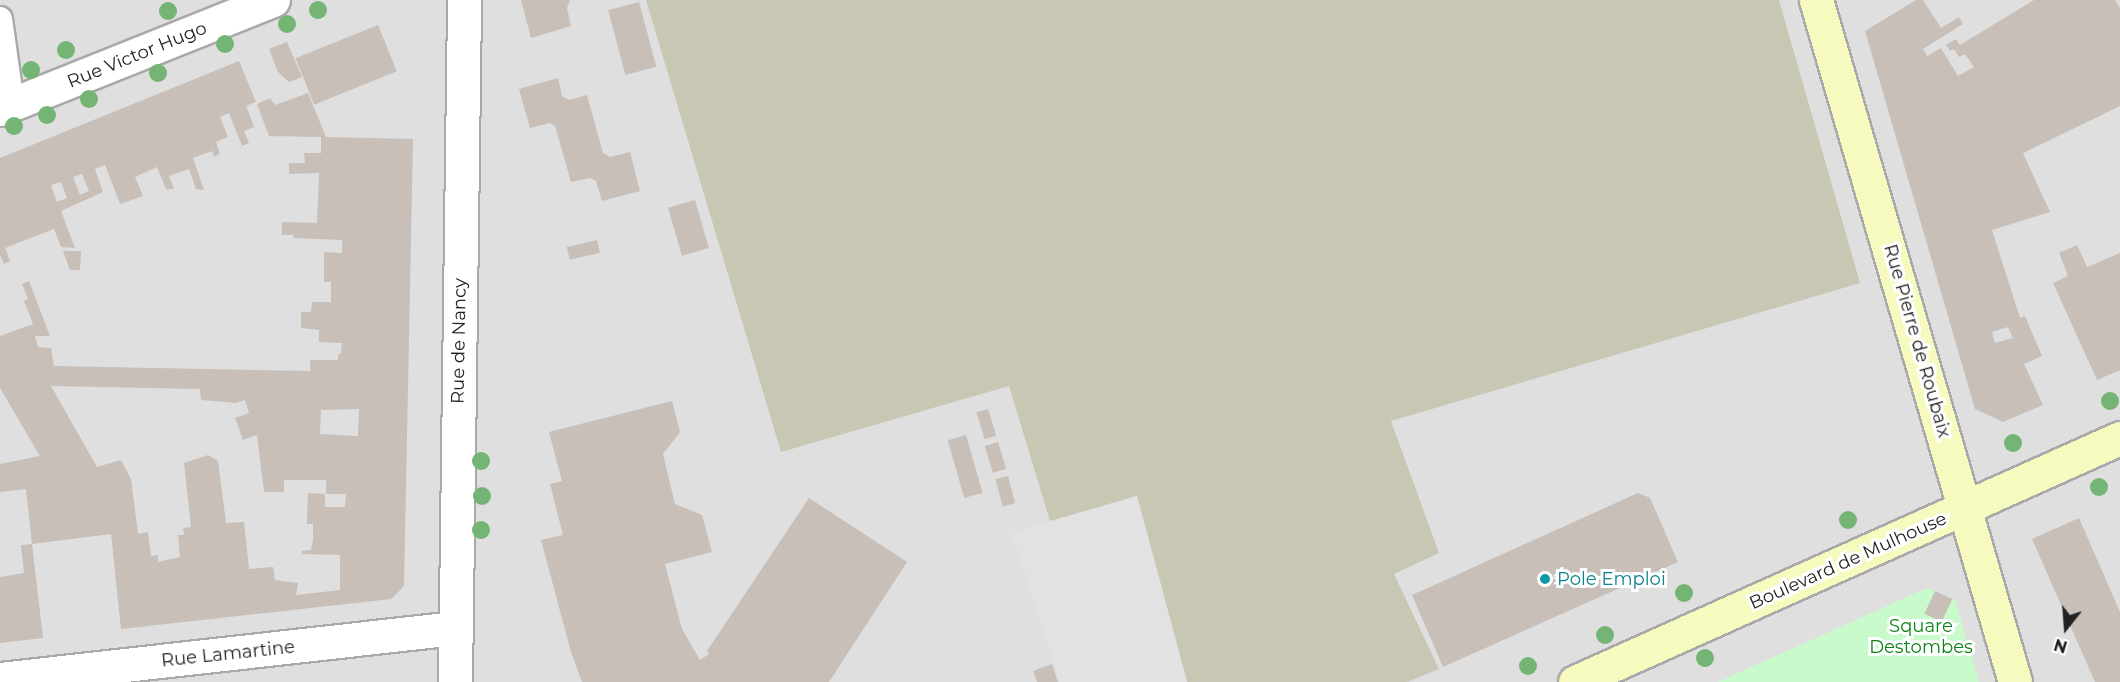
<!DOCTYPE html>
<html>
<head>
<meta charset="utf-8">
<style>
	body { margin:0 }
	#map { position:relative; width:2120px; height:682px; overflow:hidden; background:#f2efe9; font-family:Montserrat,sans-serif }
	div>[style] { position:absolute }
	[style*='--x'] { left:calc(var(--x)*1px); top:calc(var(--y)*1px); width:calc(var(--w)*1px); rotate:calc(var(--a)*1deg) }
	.residential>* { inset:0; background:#e0dfdf; transform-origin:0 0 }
	.construction>* { inset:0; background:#c7c7b4 }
	.park>* { inset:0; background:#c8facc }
	.parking>* { inset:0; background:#e2e2e2 }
	.building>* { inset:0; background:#c7bfb8; transform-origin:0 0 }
	.roads { filter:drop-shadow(2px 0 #a9a9a9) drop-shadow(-2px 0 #a9a9a9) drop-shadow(0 2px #a9a9a9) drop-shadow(0 -2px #a9a9a9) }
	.lane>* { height:24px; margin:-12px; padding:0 12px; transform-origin:12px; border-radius:12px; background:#fff }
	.street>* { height:33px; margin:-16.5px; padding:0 16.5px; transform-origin:16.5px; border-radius:16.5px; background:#fff }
	.secondary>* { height:33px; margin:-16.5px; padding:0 16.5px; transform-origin:16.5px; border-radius:16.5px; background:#f7fabf }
	.trees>* { width:18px; height:18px; margin:-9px; border-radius:50%; background:#74b475 }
	.dots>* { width:16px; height:16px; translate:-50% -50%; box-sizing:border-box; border:3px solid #fff; border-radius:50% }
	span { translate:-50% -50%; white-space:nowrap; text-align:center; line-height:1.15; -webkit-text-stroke:6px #fff; paint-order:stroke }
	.street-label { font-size:18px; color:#222 }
	.culture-label { font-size:18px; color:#0d838f }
	.left { translate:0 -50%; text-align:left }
	.park-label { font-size:18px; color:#0c8416 }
	.north { position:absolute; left:2036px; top:598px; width:60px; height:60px; -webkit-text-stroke:4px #fff; paint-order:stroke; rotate:197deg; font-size:16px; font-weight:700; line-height:24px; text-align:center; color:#222 }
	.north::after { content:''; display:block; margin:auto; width:21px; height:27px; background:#222; clip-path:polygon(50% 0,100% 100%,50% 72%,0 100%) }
</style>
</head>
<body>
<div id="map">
	<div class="residential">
		<div style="left:0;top:0;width:2120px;height:682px"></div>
	</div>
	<div class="construction">
		<div style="clip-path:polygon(646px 0,1779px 0,1860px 283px,1391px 421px,1439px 553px,1394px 574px,1439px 669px,1407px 682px,1187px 682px,1137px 496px,1050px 521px,1009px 386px,781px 452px)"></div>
	</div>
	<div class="park">
		<div style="clip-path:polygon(1927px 588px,1955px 600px,1979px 682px,1718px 682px)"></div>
	</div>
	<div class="parking">
		<div style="clip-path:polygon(1137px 496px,1187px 682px,1061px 682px,1012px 533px)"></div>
	</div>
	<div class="building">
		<div style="clip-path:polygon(521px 0,570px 0,567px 8px,571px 26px,531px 38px)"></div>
		<div style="clip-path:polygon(evenodd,1916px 0,1923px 0,1941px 28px,1959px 17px,1963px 24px,1923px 49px,1927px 56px,1941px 48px,1958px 76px,1974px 67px,1965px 54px,1959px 57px,1954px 49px,1950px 51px,1946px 45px,1956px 39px,1960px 45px,2034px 0,2115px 0,2120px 8px,2120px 106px,2023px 153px,2050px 212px,1992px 230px,2020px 318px,2025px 316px,2042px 356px,2024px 364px,2043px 405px,2003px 422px,1975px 409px,1865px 31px,1916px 0,2008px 327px,2013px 338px,1995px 343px,1992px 332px,2008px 327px)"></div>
		<div style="left:639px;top:2px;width:67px;height:32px;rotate:75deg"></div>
		<div style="left:378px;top:25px;width:50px;height:89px;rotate:68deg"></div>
		<div style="clip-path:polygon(287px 42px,302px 77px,289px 82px,278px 72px,269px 49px)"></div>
		<div style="clip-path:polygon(evenodd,239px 61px,256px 102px,246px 106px,254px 127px,244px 131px,249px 143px,242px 146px,229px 113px,220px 117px,228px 137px,216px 142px,220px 154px,214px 157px,212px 151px,193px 158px,204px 190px,196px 189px,189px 169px,169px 176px,174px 189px,166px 189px,157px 167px,135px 177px,143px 196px,120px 204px,105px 165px,95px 169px,103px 192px,61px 211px,75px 248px,61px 247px,54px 229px,5px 248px,10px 261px,4px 264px,0 255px,0 158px,239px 61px,82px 174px,89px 191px,80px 195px,73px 177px,82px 174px,239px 61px,61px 182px,67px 198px,57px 202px,51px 185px,61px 182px)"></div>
		<div style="clip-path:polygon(558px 78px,562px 96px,569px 100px,587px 95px,603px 153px,610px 157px,630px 152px,640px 191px,602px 201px,596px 181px,590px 178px,571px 182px,555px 126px,550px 123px,530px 128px,519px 89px)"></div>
		<div style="clip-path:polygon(evenodd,308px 93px,326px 137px,413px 139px,404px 586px,391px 599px,121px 629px,111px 534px,32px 544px,26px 489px,0 492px,0 464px,40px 456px,0 388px,0 336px,33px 324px,24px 301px,28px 299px,22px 284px,29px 281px,50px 336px,35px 336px,38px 347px,51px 348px,54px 366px,310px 371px,310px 360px,338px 360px,338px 354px,341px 354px,342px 343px,319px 342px,319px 330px,301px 328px,301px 312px,311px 312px,312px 302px,331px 302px,331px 282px,324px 282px,324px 252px,342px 253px,342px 240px,294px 238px,293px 235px,282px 235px,282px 222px,317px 223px,319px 173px,289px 174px,289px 163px,305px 163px,304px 153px,321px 153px,321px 137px,269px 136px,257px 104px,270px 98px,275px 105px,308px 93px,51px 386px,200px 389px,201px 400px,236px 403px,245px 400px,249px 413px,235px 418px,243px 440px,257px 435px,264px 492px,284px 492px,284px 480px,326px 480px,326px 494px,346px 494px,345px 507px,325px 507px,325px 494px,308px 493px,307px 524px,313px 524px,313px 540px,311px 550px,302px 551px,302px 554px,340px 555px,340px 590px,296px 595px,298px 583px,275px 580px,273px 567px,249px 569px,244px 522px,226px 523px,218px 461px,208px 455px,184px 463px,191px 527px,183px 528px,184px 535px,178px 535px,180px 557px,158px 562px,158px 555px,151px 556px,148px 532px,138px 534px,131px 479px,121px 460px,97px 467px,51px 386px,308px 93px,359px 409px,358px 436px,320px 434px,321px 410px,359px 409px)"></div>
		<div style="left:695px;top:200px;width:50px;height:28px;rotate:74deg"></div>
		<div style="left:597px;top:240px;width:13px;height:31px;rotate:77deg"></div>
		<div style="clip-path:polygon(2077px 245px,2087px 267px,2120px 253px,2120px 370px,2097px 380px,2053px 283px,2068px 276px,2059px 253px)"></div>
		<div style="clip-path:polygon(63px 251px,81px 251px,80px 270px,70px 270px)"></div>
		<div style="clip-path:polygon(672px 401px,680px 432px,663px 454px,675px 504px,702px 515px,712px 552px,665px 564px,682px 629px,700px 660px,709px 654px,707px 651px,809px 498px,907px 562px,829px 682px,582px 682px,571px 652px,541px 540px,563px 535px,550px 484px,562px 481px,549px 432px)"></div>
		<div style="left:988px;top:409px;width:28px;height:12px;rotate:73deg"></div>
		<div style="left:966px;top:435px;width:60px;height:19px;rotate:74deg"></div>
		<div style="left:998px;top:442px;width:28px;height:14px;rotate:73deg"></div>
		<div style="left:1008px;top:476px;width:28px;height:13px;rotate:75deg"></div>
		<div style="clip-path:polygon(1638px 493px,1650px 498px,1678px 562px,1443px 667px,1412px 595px)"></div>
		<div style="clip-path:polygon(2079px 518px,2120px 612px,2120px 682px,2095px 682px,2032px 539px)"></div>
		<div style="clip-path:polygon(32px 544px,43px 638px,0 643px,0 577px,24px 573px,21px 545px)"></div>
		<div style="left:1935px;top:591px;width:19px;height:25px;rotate:25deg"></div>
		<div style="clip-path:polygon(1052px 664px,1058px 682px,1037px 682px,1033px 671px)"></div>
	</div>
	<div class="roads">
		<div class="lane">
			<div style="--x:0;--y:19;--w:86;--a:82"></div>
		</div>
		<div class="street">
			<div style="--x:0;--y:109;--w:294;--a:-21.8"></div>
			<div style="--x:0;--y:679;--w:459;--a:-6.4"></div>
			<div style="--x:455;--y:682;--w:682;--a:-89.24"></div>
		</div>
		<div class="secondary">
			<div style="--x:1816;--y:0;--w:710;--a:73.73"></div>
			<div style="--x:1575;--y:682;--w:597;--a:-24.12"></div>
		</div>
	</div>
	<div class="trees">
		<div style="left:318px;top:10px"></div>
		<div style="left:168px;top:11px"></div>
		<div style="left:287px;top:24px"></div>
		<div style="left:225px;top:44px"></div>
		<div style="left:66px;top:50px"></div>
		<div style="left:31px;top:70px"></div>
		<div style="left:158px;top:73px"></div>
		<div style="left:89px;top:99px"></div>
		<div style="left:47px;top:115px"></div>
		<div style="left:14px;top:126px"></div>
		<div style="left:2110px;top:401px"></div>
		<div style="left:2013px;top:443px"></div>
		<div style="left:481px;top:461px"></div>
		<div style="left:2099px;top:487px"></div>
		<div style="left:482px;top:496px"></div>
		<div style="left:1848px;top:520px"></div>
		<div style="left:481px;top:530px"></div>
		<div style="left:1684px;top:593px"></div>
		<div style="left:1605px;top:635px"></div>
		<div style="left:1705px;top:658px"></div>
		<div style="left:1528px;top:666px"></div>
	</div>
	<div class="dots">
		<div style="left:1545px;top:579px;background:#0f9aa8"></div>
	</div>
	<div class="street-label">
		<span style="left:137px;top:55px;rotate:-22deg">Rue Victor Hugo</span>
		<span style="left:459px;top:341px;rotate:-89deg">Rue de Nancy</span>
		<span style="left:1917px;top:341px;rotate:74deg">Rue Pierre de Roubaix</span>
		<span style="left:1848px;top:561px;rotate:-24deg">Boulevard de Mulhouse</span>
		<span style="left:228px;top:654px;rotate:-6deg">Rue Lamartine</span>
	</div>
	<div class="culture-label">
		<span class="left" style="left:1557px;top:579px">Pole Emploi</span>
	</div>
	<div class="park-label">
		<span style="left:1921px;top:637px">Square<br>Destombes</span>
	</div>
	<div class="north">N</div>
</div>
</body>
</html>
